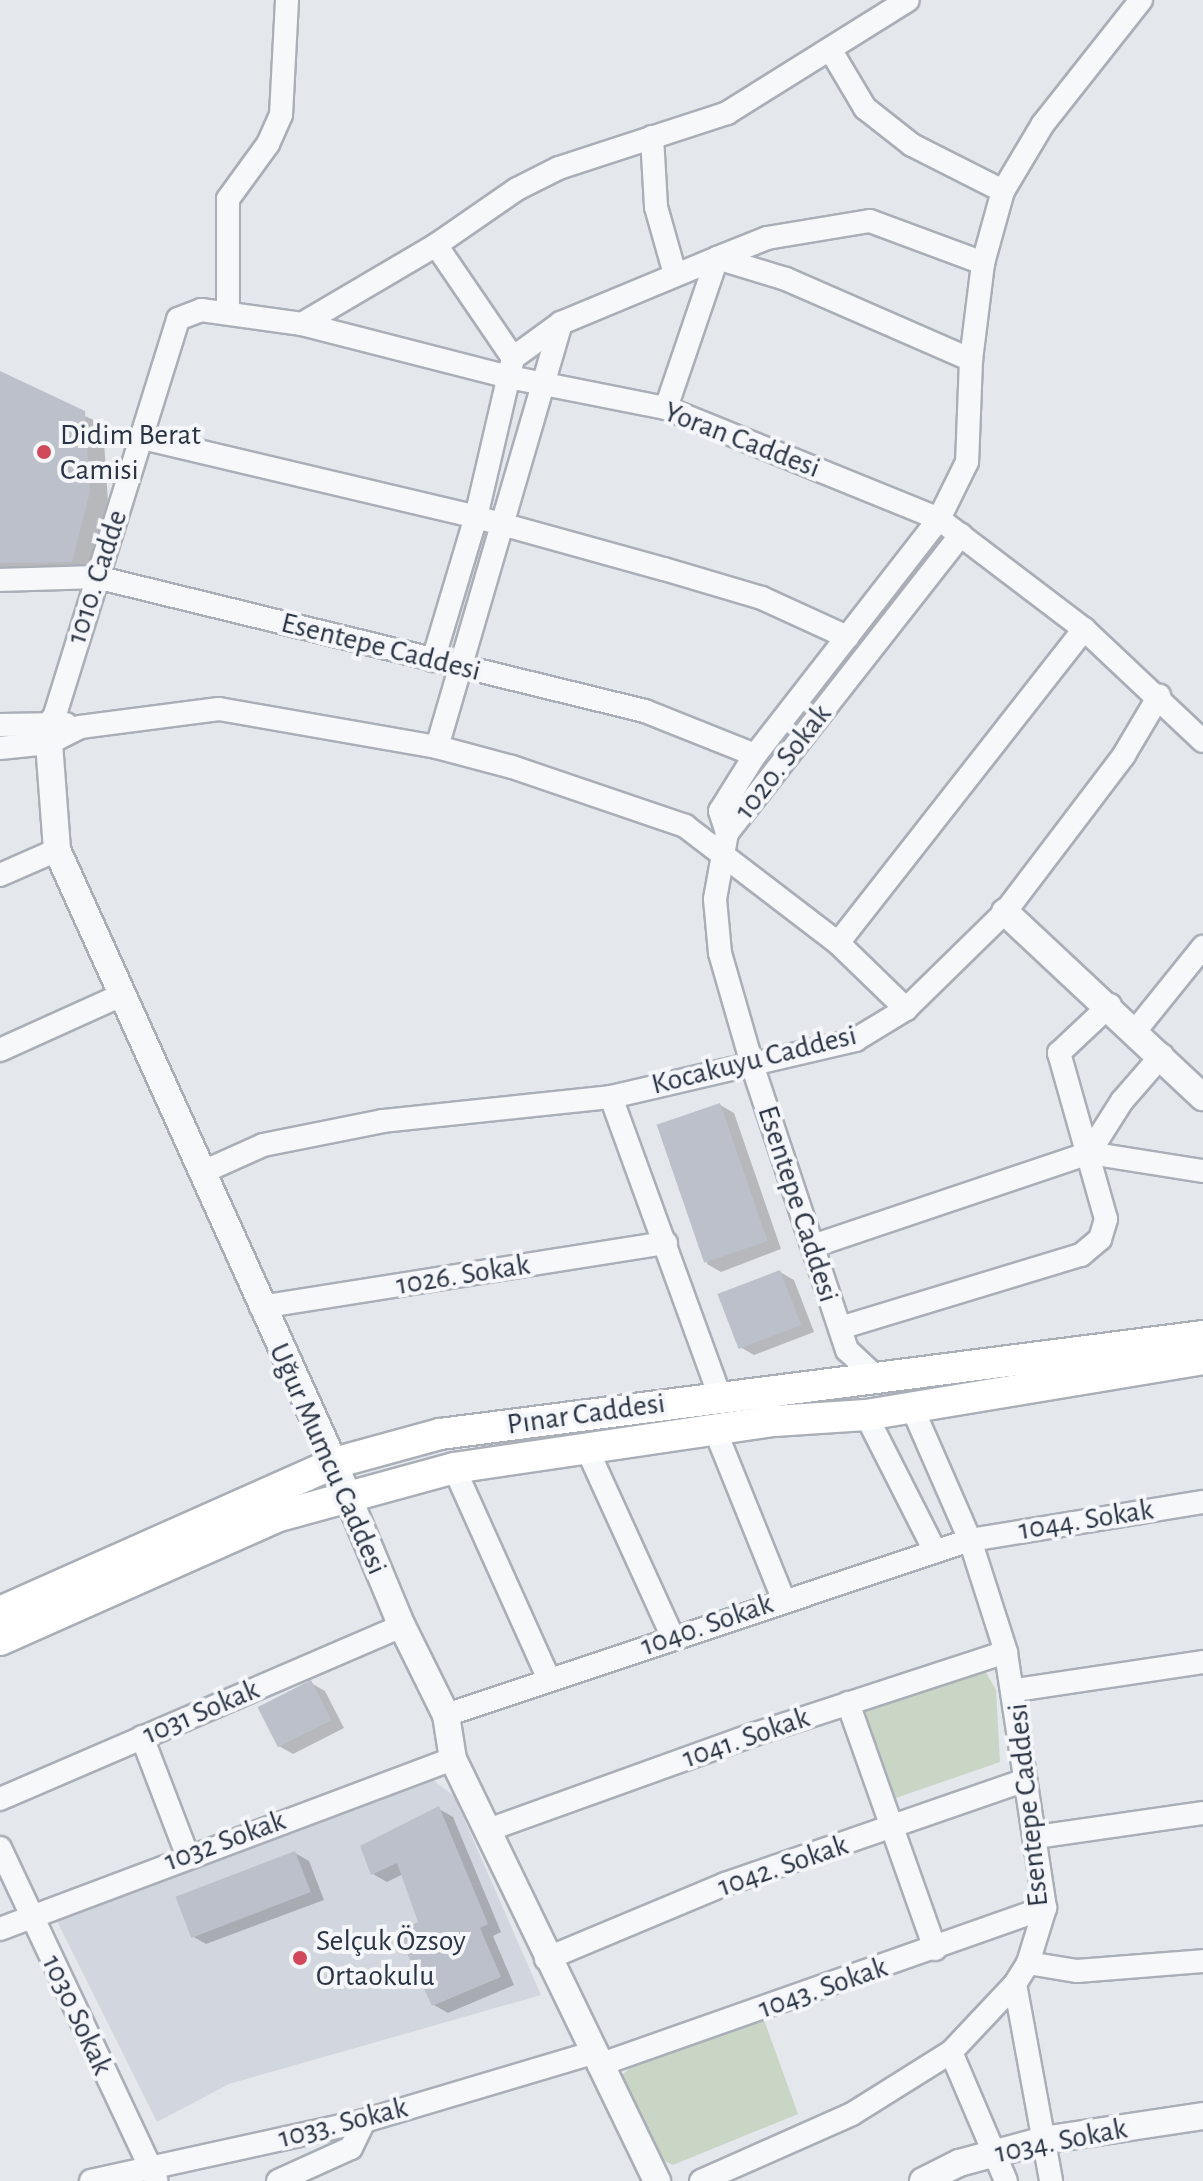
<!DOCTYPE html>
<html>
<head>
<meta charset="utf-8">
<style>
	body { margin:0 }
	#map { position:relative; width:1203px; height:2181px; overflow:hidden; background:#e4e7ec; font-family:"Alegreya Sans",sans-serif }
	div>[style] { position:absolute }
	[style*='--x'] { left:calc(var(--x)*1px); top:calc(var(--y)*1px); width:calc(var(--w)*1px); rotate:calc(var(--a)*1deg) }
	.built>* { inset:0; background:#d2d6de }
	.green>* { inset:0; background:#c9d6c5 }
	.shadow>* { inset:0; background:#0003 }
	.building>* { inset:0; background:#bbc0ca; transform-origin:0 0 }
	.roads { filter:drop-shadow(2px 0 #a9aeb7) drop-shadow(-2px 0 #a9aeb7) drop-shadow(0 2px #a9aeb7) drop-shadow(0 -2px #a9aeb7) }
	.minor>* { height:22px; margin:-11px; padding:0 11px; transform-origin:11px; border-radius:11px; background:#f7f8fa }
	.tertiary>* { height:26px; margin:-13px; padding:0 13px; transform-origin:13px; border-radius:13px; background:#f7f8fa }
	.secondary>* { height:30px; margin:-15px; padding:0 15px; transform-origin:15px; border-radius:15px; background:#fff }
	.dots>* { width:22px; height:22px; translate:-50% -50%; box-sizing:border-box; border:4px solid #f4f6f9; border-radius:50% }
	span { translate:-50% -50%; white-space:nowrap; text-align:center; line-height:1.15; -webkit-text-stroke:8px #f4f6f9; paint-order:stroke }
	.poi-label { font-size:30px; color:#2b3445 }
	.left { translate:0 -50%; text-align:left }
	.street-label { font-size:30px; color:#2b3445 }
</style>
</head>
<body>
<div id="map">
	<div class="built">
		<div style="clip-path:polygon(433px 1780px,454px 1796px,541px 1995px,229px 2084px,157px 2122px,57px 1921px)"></div>
	</div>
	<div class="green">
		<div style="clip-path:polygon(984px 1669px,996px 1690px,1000px 1762px,890px 1800px,858px 1711px)"></div>
		<div style="clip-path:polygon(764px 2020px,798px 2114px,673px 2165px,658px 2158px,621px 2076px,634px 2064px)"></div>
	</div>
	<div class="shadow">
		<div style="clip-path:polygon(0 379px,103px 424px,108px 503px,91px 572px,0 574px)"></div>
		<div style="clip-path:polygon(720px 1105px,734px 1113px,781px 1249px,721px 1272px,707px 1264px)"></div>
		<div style="clip-path:polygon(780px 1272px,794px 1280px,814px 1332px,754px 1355px,740px 1347px)"></div>
		<div style="clip-path:polygon(311px 1683px,325px 1691px,344px 1728px,293px 1754px,279px 1746px)"></div>
		<div style="clip-path:polygon(439px 1809px,453px 1817px,501px 1932px,493px 1936px,514px 1985px,448px 2013px,434px 2005px,421px 1923px,403px 1874px,387px 1882px,373px 1874px)"></div>
		<div style="clip-path:polygon(295px 1853px,309px 1861px,324px 1900px,206px 1944px,192px 1936px)"></div>
	</div>
	<div class="building">
		<div style="clip-path:polygon(0 371px,85px 411px,90px 492px,72px 562px,0 563px)"></div>
		<div style="left:720px;top:1103px;width:146px;height:67px;rotate:71deg"></div>
		<div style="left:780px;top:1270px;width:59px;height:67px;rotate:69deg"></div>
		<div style="left:311px;top:1680px;width:45px;height:60px;rotate:63deg"></div>
		<div style="clip-path:polygon(439px 1806px,488px 1924px,480px 1928px,501px 1977px,432px 2006px,397px 1932px,418px 1922px,397px 1863px,371px 1875px,360px 1846px)"></div>
		<div style="left:295px;top:1851px;width:44px;height:128px;rotate:69deg"></div>
	</div>
	<div class="roads">
		<div class="minor">
			<div style="--x:830;--y:49;--w:69;--a:59.3"></div>
			<div style="--x:865;--y:108;--w:60;--a:38.2"></div>
			<div style="--x:912;--y:145;--w:102;--a:26.8"></div>
			<div style="--x:652;--y:137;--w:70;--a:86.7"></div>
			<div style="--x:656;--y:207;--w:70;--a:74.2"></div>
			<div style="--x:436;--y:245;--w:137;--a:55.7"></div>
			<div style="--x:228;--y:313;--w:114;--a:-90"></div>
			<div style="--x:228;--y:199;--w:68;--a:-54"></div>
			<div style="--x:268;--y:144;--w:32;--a:-66"></div>
			<div style="--x:281;--y:115;--w:115;--a:-87"></div>
			<div style="--x:302;--y:324;--w:156;--a:-30.5"></div>
			<div style="--x:436;--y:245;--w:98;--a:-34.7"></div>
			<div style="--x:517;--y:189;--w:47;--a:-26.6"></div>
			<div style="--x:559;--y:168;--w:177;--a:-18.1"></div>
			<div style="--x:727;--y:113;--w:213;--a:-32"></div>
			<div style="--x:971;--y:360;--w:98;--a:-82.9"></div>
			<div style="--x:983;--y:263;--w:75;--a:-74.5"></div>
			<div style="--x:1003;--y:191;--w:78;--a:-59.2"></div>
			<div style="--x:1043;--y:124;--w:158;--a:-51.7"></div>
			<div style="--x:666;--y:408;--w:158;--a:-71.2"></div>
			<div style="--x:717;--y:258;--w:54;--a:-21.8"></div>
			<div style="--x:767;--y:238;--w:104;--a:-9.4"></div>
			<div style="--x:870;--y:221;--w:121;--a:20.4"></div>
			<div style="--x:143;--y:438;--w:342;--a:13.3"></div>
			<div style="--x:476;--y:517;--w:195;--a:15.5"></div>
			<div style="--x:664;--y:569;--w:102;--a:16.5"></div>
			<div style="--x:762;--y:598;--w:94;--a:24.6"></div>
			<div style="--x:0;--y:580;--w:96;--a:-1.8"></div>
			<div style="--x:96;--y:577;--w:565;--a:13.72"></div>
			<div style="--x:645;--y:711;--w:118;--a:21.8"></div>
			<div style="--x:433;--y:660;--w:149;--a:-73.3"></div>
			<div style="--x:476;--y:517;--w:163;--a:-76.9"></div>
			<div style="--x:513;--y:358;--w:59;--a:-36.1"></div>
			<div style="--x:561;--y:323;--w:169;--a:-22.6"></div>
			<div style="--x:717;--y:258;--w:72;--a:16.9"></div>
			<div style="--x:786;--y:279;--w:202;--a:23.6"></div>
			<div style="--x:971;--y:360;--w:102;--a:92.2"></div>
			<div style="--x:967;--y:462;--w:64;--a:116.2"></div>
			<div style="--x:939;--y:519;--w:299;--a:127.9"></div>
			<div style="--x:755;--y:755;--w:66;--a:122"></div>
			<div style="--x:720;--y:811;--w:23;--a:72"></div>
			<div style="--x:53;--y:721;--w:421;--a:-72.7"></div>
			<div style="--x:178;--y:319;--w:25;--a:-21"></div>
			<div style="--x:201;--y:310;--w:102;--a:7.9"></div>
			<div style="--x:302;--y:324;--w:214;--a:14.4"></div>
			<div style="--x:509;--y:377;--w:160;--a:11.2"></div>
			<div style="--x:666;--y:408;--w:295;--a:22.1"></div>
			<div style="--x:939;--y:519;--w:182;--a:37.2"></div>
			<div style="--x:1084;--y:629;--w:163;--a:43.3"></div>
			<div style="--x:0;--y:725;--w:66;--a:-0.9"></div>
			<div style="--x:437;--y:747;--w:442;--a:-73.7"></div>
			<div style="--x:0;--y:748;--w:49;--a:-5.8"></div>
			<div style="--x:49;--y:743;--w:35;--a:-27"></div>
			<div style="--x:80;--y:727;--w:140;--a:-7.4"></div>
			<div style="--x:219;--y:709;--w:221;--a:9.9"></div>
			<div style="--x:437;--y:747;--w:78;--a:14.9"></div>
			<div style="--x:512;--y:767;--w:183;--a:18.8"></div>
			<div style="--x:685;--y:826;--w:193;--a:37.4"></div>
			<div style="--x:838;--y:943;--w:95;--a:44.1"></div>
			<div style="--x:0;--y:875;--w:62;--a:-23.7"></div>
			<div style="--x:838;--y:943;--w:399;--a:-51.9"></div>
			<div style="--x:1136;--y:1030;--w:107;--a:-51.1"></div>
			<div style="--x:0;--y:1050;--w:134;--a:-24.3"></div>
			<div style="--x:611;--y:1097;--w:318;--a:70"></div>
			<div style="--x:1089;--y:1153;--w:115;--a:9"></div>
			<div style="--x:203;--y:1172;--w:66;--a:-24.2"></div>
			<div style="--x:263;--y:1145;--w:122;--a:-11.3"></div>
			<div style="--x:383;--y:1121;--w:229;--a:-6"></div>
			<div style="--x:611;--y:1097;--w:251;--a:-13.1"></div>
			<div style="--x:855;--y:1040;--w:60;--a:-31.3"></div>
			<div style="--x:906;--y:1009;--w:139;--a:-44.4"></div>
			<div style="--x:1005;--y:912;--w:197;--a:-52.8"></div>
			<div style="--x:1124;--y:755;--w:69;--a:-59.3"></div>
			<div style="--x:813;--y:1246;--w:291;--a:-18.6"></div>
			<div style="--x:1089;--y:1153;--w:62;--a:-57.6"></div>
			<div style="--x:1122;--y:1101;--w:61;--a:-49"></div>
			<div style="--x:261;--y:1307;--w:410;--a:-9"></div>
			<div style="--x:840;--y:1328;--w:252;--a:-16.9"></div>
			<div style="--x:1081;--y:1255;--w:25;--a:-40"></div>
			<div style="--x:1100;--y:1239;--w:21;--a:-73"></div>
			<div style="--x:1106;--y:1219;--w:173;--a:-105.8"></div>
			<div style="--x:1059;--y:1053;--w:70;--a:-43.3"></div>
			<div style="--x:875;--y:1376;--w:38;--a:-137"></div>
			<div style="--x:847;--y:1350;--w:301;--a:-108.4"></div>
			<div style="--x:752;--y:1064;--w:116;--a:-106.1"></div>
			<div style="--x:720;--y:953;--w:54;--a:-95.3"></div>
			<div style="--x:715;--y:899;--w:67;--a:-79.7"></div>
			<div style="--x:727;--y:833;--w:379;--a:-51.9"></div>
			<div style="--x:866;--y:1415;--w:153;--a:63.1"></div>
			<div style="--x:715;--y:1430;--w:181;--a:68"></div>
			<div style="--x:587;--y:1449;--w:208;--a:65.5"></div>
			<div style="--x:454;--y:1468;--w:231;--a:65.8"></div>
			<div style="--x:1016;--y:1690;--w:189;--a:-8.5"></div>
			<div style="--x:848;--y:1703;--w:261;--a:70.5"></div>
			<div style="--x:446;--y:1715;--w:552;--a:-18.47"></div>
			<div style="--x:970;--y:1540;--w:236;--a:-9.3"></div>
			<div style="--x:142;--y:1737;--w:125;--a:69"></div>
			<div style="--x:0;--y:1799;--w:438;--a:-23.3"></div>
			<div style="--x:488;--y:1830;--w:281;--a:-19.8"></div>
			<div style="--x:752;--y:1735;--w:267;--a:-18.1"></div>
			<div style="--x:1036;--y:1837;--w:169;--a:-8.2"></div>
			<div style="--x:0;--y:1848;--w:367;--a:64.8"></div>
			<div style="--x:0;--y:1929;--w:484;--a:-20.6"></div>
			<div style="--x:546;--y:1959;--w:194;--a:-22.7"></div>
			<div style="--x:725;--y:1884;--w:315;--a:-19.1"></div>
			<div style="--x:1028;--y:1963;--w:50;--a:9.3"></div>
			<div style="--x:1077;--y:1971;--w:126;--a:-4.5"></div>
			<div style="--x:1015;--y:1984;--w:200;--a:79.6"></div>
			<div style="--x:951;--y:2052;--w:140;--a:66.9"></div>
			<div style="--x:599;--y:2065;--w:473;--a:-19.4"></div>
			<div style="--x:91;--y:2181;--w:280;--a:-12.4"></div>
			<div style="--x:364;--y:2121;--w:238;--a:-16.6"></div>
			<div style="--x:278;--y:2181;--w:80;--a:-24.3"></div>
			<div style="--x:351;--y:2148;--w:30;--a:-64"></div>
			<div style="--x:701;--y:2181;--w:165;--a:-23.9"></div>
			<div style="--x:852;--y:2114;--w:117;--a:-32.1"></div>
			<div style="--x:951;--y:2052;--w:93;--a:-46.7"></div>
			<div style="--x:1015;--y:1984;--w:25;--a:-58"></div>
			<div style="--x:1028;--y:1963;--w:58;--a:-72.8"></div>
			<div style="--x:1045;--y:1908;--w:259;--a:-98.7"></div>
			<div style="--x:1006;--y:1652;--w:118;--a:-107.8"></div>
			<div style="--x:970;--y:1540;--w:145;--a:-113.6"></div>
		</div>
		<div class="tertiary">
			<div style="--x:53;--y:721;--w:22;--a:100"></div>
			<div style="--x:49;--y:743;--w:107;--a:85.7"></div>
			<div style="--x:57;--y:850;--w:673;--a:65.68"></div>
			<div style="--x:334;--y:1463;--w:177;--a:67.4"></div>
			<div style="--x:402;--y:1626;--w:99;--a:63.7"></div>
			<div style="--x:446;--y:1715;--w:45;--a:81"></div>
			<div style="--x:453;--y:1759;--w:469;--a:64.2"></div>
			<div style="--x:1005;--y:912;--w:271;--a:43.1"></div>
			<div style="--x:923;--y:2181;--w:40;--a:-26.6"></div>
			<div style="--x:959;--y:2163;--w:88;--a:-15.1"></div>
			<div style="--x:1044;--y:2140;--w:161;--a:-8.6"></div>
		</div>
		<div class="secondary">
			<div style="--x:0;--y:1612;--w:366;--a:-24"></div>
			<div style="--x:334;--y:1463;--w:110;--a:-15.3"></div>
			<div style="--x:440;--y:1434;--w:769;--a:-7.32"></div>
			<div style="--x:0;--y:1640;--w:305;--a:-24"></div>
			<div style="--x:279;--y:1516;--w:181;--a:-15.3"></div>
			<div style="--x:454;--y:1468;--w:323;--a:-8.4"></div>
			<div style="--x:774;--y:1421;--w:92;--a:-3.7"></div>
			<div style="--x:866;--y:1415;--w:342;--a:-9.4"></div>
		</div>
	</div>
	<div class="dots">
		<div style="left:44px;top:452px;background:#d1495b"></div>
		<div style="left:300px;top:1958px;background:#d1495b"></div>
	</div>
	<div class="poi-label">
		<span class="left" style="left:60px;top:452px">Didim Berat<br>Camisi</span>
		<span class="left" style="left:316px;top:1958px">Selçuk Özsoy<br>Ortaokulu</span>
	</div>
	<div class="street-label">
		<span style="left:742px;top:440px;rotate:21deg">Yoran Caddesi</span>
		<span style="left:97px;top:577px;rotate:-72deg">1010. Cadde</span>
		<span style="left:381px;top:647px;rotate:14deg">Esentepe Caddesi</span>
		<span style="left:783px;top:762px;rotate:-52deg">1020. Sokak</span>
		<span style="left:754px;top:1060px;rotate:-14deg">Kocakuyu Caddesi</span>
		<span style="left:798px;top:1204px;rotate:72deg">Esentepe Caddesi</span>
		<span style="left:463px;top:1275px;rotate:-9deg">1026. Sokak</span>
		<span style="left:586px;top:1414px;rotate:-8deg">Pınar Caddesi</span>
		<span style="left:328px;top:1459px;rotate:66deg">Uğur Mumcu Caddesi</span>
		<span style="left:1086px;top:1520px;rotate:-9deg">1044. Sokak</span>
		<span style="left:707px;top:1625px;rotate:-19deg">1040. Sokak</span>
		<span style="left:201px;top:1712px;rotate:-23deg">1031 Sokak</span>
		<span style="left:746px;top:1738px;rotate:-19deg">1041. Sokak</span>
		<span style="left:1028px;top:1805px;rotate:-96deg">Esentepe Caddesi</span>
		<span style="left:225px;top:1841px;rotate:-20deg">1032 Sokak</span>
		<span style="left:783px;top:1866px;rotate:-19deg">1042. Sokak</span>
		<span style="left:823px;top:1988px;rotate:-19deg">1043. Sokak</span>
		<span style="left:77px;top:2015px;rotate:65deg">1030 Sokak</span>
		<span style="left:343px;top:2123px;rotate:-14deg">1033. Sokak</span>
		<span style="left:1061px;top:2141px;rotate:-11deg">1034. Sokak</span>
	</div>
</div>
</body>
</html>
